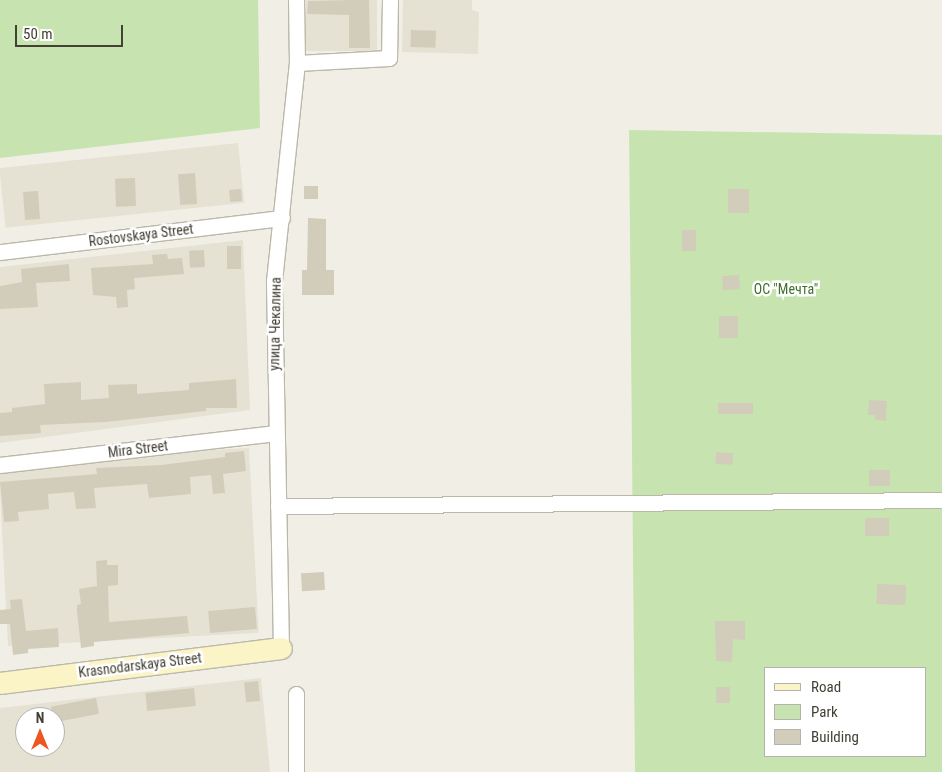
<!DOCTYPE html>
<html>
<head>
<meta charset="utf-8">
<style>
	body { margin:0 }
	#map { position:relative; width:942px; height:772px; overflow:hidden; background:#f1efe5; font-family:"Roboto Condensed",sans-serif }
	div>[style] { position:absolute }
	[style*='--x'] { left:calc(var(--x)*1px); top:calc(var(--y)*1px); width:calc(var(--w)*1px); rotate:calc(var(--a)*1deg) }
	.residential>* { inset:0; background:#e5e2d4; transform-origin:0 0 }
	.green>* { inset:0; background:#c7e4b0 }
	.building>* { inset:0; background:#d2ccbb; transform-origin:0 0 }
	.roads { filter:drop-shadow(1px 0 #bcb8a9) drop-shadow(-1px 0 #bcb8a9) drop-shadow(0 1px #bcb8a9) drop-shadow(0 -1px #bcb8a9) }
	.street>* { height:15px; margin:-7.5px; padding:0 7.5px; transform-origin:7.5px; border-radius:7.5px; background:#fff }
	.secondary>* { height:21px; margin:-10.5px; padding:0 10.5px; transform-origin:10.5px; border-radius:10.5px; background:#fbf4c6 }
	span { translate:-50% -50%; white-space:nowrap; text-align:center; line-height:1.15; -webkit-text-stroke:5px #fff; paint-order:stroke }
	.street-label { font-size:14px; color:#444035 }
	.park-label { font-size:14px; color:#3f712c }
	.legend { position:absolute; left:764px; top:667px; width:162px; height:90px; box-sizing:border-box; background:#fff; border:1px solid #b4b3ae; margin:0; padding:6px 9px; list-style:none; font-size:15px; color:#444035 }
	.legend li { display:flex; align-items:center; gap:10px; height:25px }
	.legend b { width:25px; border:1px solid #b4b3ae }
	.north { position:absolute; left:15px; top:707px; width:50px; height:50px; box-sizing:border-box; background:#fff; border:1px solid #b4b3ae; border-radius:50%; rotate:0deg; font-size:14px; font-weight:700; line-height:20px; text-align:center; color:#444035 }
	.north::after { content:''; display:block; margin:auto; width:18px; height:22px; background:#ec5721; clip-path:polygon(50% 0,100% 100%,50% 72%,0 100%) }
	.scale { position:absolute; left:15px; top:25px; width:108px; height:22px; box-sizing:border-box; border:2px solid #444035; border-top:0; padding-left:6px; font-size:15px; line-height:18px; white-space:nowrap; color:#444035; -webkit-text-stroke:4px #fff; paint-order:stroke }
</style>
</head>
<body>
<div id="map">
	<div class="residential">
		<div style="left:306px;top:0;width:71px;height:51px"></div>
		<div style="clip-path:polygon(403px 0,472px 0,472px 10px,479px 12px,478px 54px,402px 52px)"></div>
		<div style="left:238px;top:143px;width:60px;height:240px;rotate:84deg"></div>
		<div style="clip-path:polygon(243px 240px,250px 410px,0 443px,0 267px)"></div>
		<div style="left:249px;top:448px;width:185px;height:251px;rotate:87deg"></div>
		<div style="clip-path:polygon(evenodd,261px 678px,270px 772px,0 772px,0 708px,261px 678px,25px 717px,55px 717px,55px 747px,25px 747px,25px 717px)"></div>
	</div>
	<div class="green">
		<div style="clip-path:polygon(0 0,258px 0,260px 128px,0 158px)"></div>
		<div style="clip-path:polygon(evenodd,629px 130px,942px 135px,942px 772px,635px 772px,629px 130px,766px 668px,926px 668px,926px 756px,766px 756px,766px 668px)"></div>
	</div>
	<div class="building">
		<div style="clip-path:polygon(351px 0,369px 0,370px 48px,349px 48px,349px 15px,307px 14px,308px 1px)"></div>
		<div style="left:411px;top:30px;width:25px;height:17px;rotate:2deg"></div>
		<div style="left:195px;top:173px;width:31px;height:17px;rotate:86deg"></div>
		<div style="left:135px;top:178px;width:28px;height:20px;rotate:88deg"></div>
		<div style="left:304px;top:186px;width:14px;height:13px"></div>
		<div style="left:241px;top:189px;width:12px;height:12px;rotate:85deg"></div>
		<div style="left:728px;top:189px;width:21px;height:24px"></div>
		<div style="left:38px;top:191px;width:28px;height:15px;rotate:86deg"></div>
		<div style="clip-path:polygon(308px 218px,326px 219px,326px 270px,334px 270px,334px 295px,302px 295px,302px 270px,307px 270px)"></div>
		<div style="left:682px;top:230px;width:14px;height:21px"></div>
		<div style="left:227px;top:246px;width:14px;height:23px"></div>
		<div style="left:204px;top:250px;width:17px;height:15px;rotate:87deg"></div>
		<div style="clip-path:polygon(167px 254px,168px 259px,182px 258px,184px 274px,134px 278px,135px 289px,127px 290px,128px 307px,117px 308px,116px 297px,93px 295px,91px 268px,153px 264px,152px 255px)"></div>
		<div style="clip-path:polygon(69px 264px,70px 281px,36px 283px,38px 307px,0 309px,0 286px,22px 282px,21px 269px)"></div>
		<div style="left:739px;top:275px;width:14px;height:17px;rotate:86deg"></div>
		<div style="left:719px;top:316px;width:19px;height:22px"></div>
		<div style="clip-path:polygon(236px 379px,237px 408px,206px 408px,206px 411px,105px 422px,40px 425px,41px 433px,0 436px,0 413px,12px 412px,12px 408px,45px 404px,44px 384px,81px 382px,81px 400px,109px 398px,108px 385px,137px 384px,137px 394px,189px 390px,189px 383px)"></div>
		<div style="clip-path:polygon(869px 400px,887px 401px,886px 421px,875px 420px,875px 415px,868px 415px)"></div>
		<div style="left:718px;top:403px;width:35px;height:11px"></div>
		<div style="clip-path:polygon(244px 451px,246px 471px,223px 474px,225px 493px,213px 494px,211px 475px,190px 477px,191px 494px,149px 498px,147px 484px,94px 488px,96px 508px,76px 509px,74px 492px,48px 494px,49px 509px,18px 512px,19px 521px,4px 522px,0 482px,97px 474px,96px 468px,161px 465px,225px 457px,225px 453px)"></div>
		<div style="left:716px;top:452px;width:17px;height:12px;rotate:3deg"></div>
		<div style="left:869px;top:470px;width:21px;height:16px"></div>
		<div style="left:889px;top:518px;width:18px;height:24px;rotate:90deg"></div>
		<div style="clip-path:polygon(107px 560px,107px 565px,118px 565px,118px 585px,108px 586px,109px 622px,187px 616px,189px 633px,94px 642px,94px 646px,81px 648px,77px 611px,77px 605px,81px 604px,79px 589px,97px 586px,96px 561px)"></div>
		<div style="left:324px;top:572px;width:18px;height:23px;rotate:87deg"></div>
		<div style="left:877px;top:584px;width:29px;height:20px;rotate:2deg"></div>
		<div style="clip-path:polygon(22px 599px,26px 631px,58px 628px,59px 647px,28px 649px,28px 653px,13px 655px,10px 624px,0 624px,0 610px,11px 609px,10px 600px)"></div>
		<div style="left:255px;top:607px;width:22px;height:47px;rotate:85deg"></div>
		<div style="clip-path:polygon(715px 621px,745px 621px,745px 640px,733px 639px,732px 662px,716px 661px)"></div>
		<div style="left:258px;top:681px;width:20px;height:14px;rotate:84deg"></div>
		<div style="left:716px;top:687px;width:14px;height:16px"></div>
		<div style="left:194px;top:688px;width:18px;height:49px;rotate:84deg"></div>
		<div style="left:96px;top:698px;width:16px;height:46px;rotate:79deg"></div>
	</div>
	<div class="roads">
		<div class="street">
			<div style="--x:297;--y:63;--w:92;--a:-3.1"></div>
			<div style="--x:389;--y:58;--w:58;--a:-89"></div>
			<div style="--x:0;--y:252;--w:284;--a:-6.9"></div>
			<div style="--x:0;--y:465;--w:277;--a:-6.6"></div>
			<div style="--x:278;--y:506;--w:664;--a:-0.52"></div>
			<div style="--x:281;--y:648;--w:367;--a:-91.1"></div>
			<div style="--x:274;--y:281;--w:219;--a:-84"></div>
			<div style="--x:297;--y:63;--w:63;--a:-90.9"></div>
			<div style="--x:296;--y:694;--w:78;--a:90"></div>
		</div>
		<div class="secondary">
			<div style="--x:0;--y:683;--w:283;--a:-7.1"></div>
		</div>
	</div>
	<div class="street-label">
		<span style="left:141px;top:235px;rotate:-7deg">Rostovskaya Street</span>
		<span style="left:275px;top:324px;rotate:-89deg">улица Чекалина</span>
		<span style="left:138px;top:449px;rotate:-7deg">Mira Street</span>
		<span style="left:140px;top:665px;rotate:-7deg">Krasnodarskaya Street</span>
	</div>
	<div class="park-label">
		<span style="left:786px;top:289px">ОС "Мечта"</span>
	</div>
	<ul class="legend">
	<li><b style="height:6px;background:#fbf4c6"></b>Road</li>
	<li><b style="height:14px;background:#c7e4b0"></b>Park</li>
	<li><b style="height:14px;background:#d2ccbb"></b>Building</li>
	</ul>
	<div class="north">N</div>
	<div class="scale">50 m</div>
</div>
</body>
</html>
